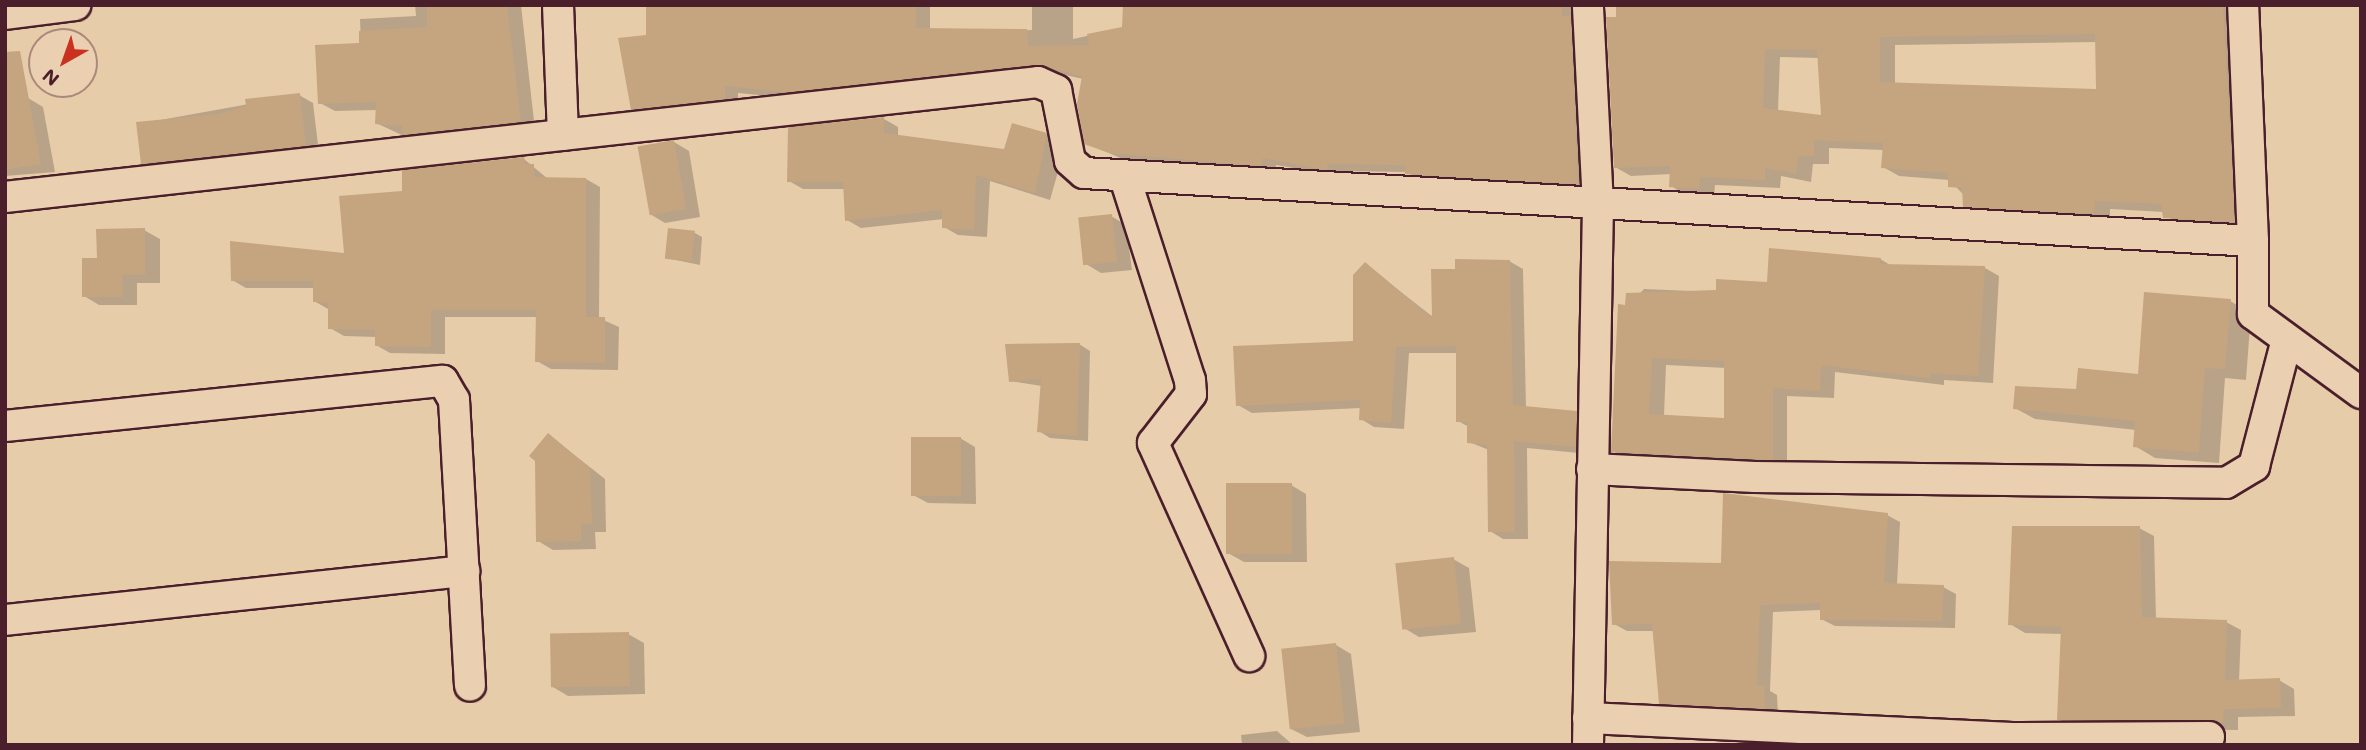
<!DOCTYPE html>
<html>
<head>
<meta charset="utf-8">
<style>
	body { margin:0 }
	#map { position:relative; width:2366px; height:750px; overflow:hidden; background:#e7ccaa; font-family:Mali,sans-serif }
	div>[style] { position:absolute }
	[style*='--x'] { left:calc(var(--x)*1px); top:calc(var(--y)*1px); width:calc(var(--w)*1px); rotate:calc(var(--a)*1deg) }
	.shadow>* { inset:0; background:#0003 }
	.building>* { inset:0; background:#c5a580; transform-origin:0 0 }
	.roads { filter:drop-shadow(2px 0 #4a1f2b) drop-shadow(-2px 0 #4a1f2b) drop-shadow(0 2px #4a1f2b) drop-shadow(0 -2px #4a1f2b) }
	.street>* { height:30px; margin:-15px; padding:0 15px; transform-origin:15px; border-radius:15px; background:#eacfb1 }
	span { translate:-50% -50%; white-space:nowrap; text-align:center; line-height:1.15; -webkit-text-stroke:7px #eacfb1; paint-order:stroke }
	.frame { position:absolute; inset:0; border:7px solid #4a1f2b; pointer-events:none }
	.north { position:absolute; left:28px; top:28px; width:70px; height:70px; box-sizing:border-box; background:#eacfb1; border:2px solid #aa897b; border-radius:50%; rotate:220deg; font-size:19px; font-weight:700; line-height:28px; text-align:center; color:#4a1f2b }
	.north::after { content:''; display:block; margin:auto; width:24px; height:32px; background:#c8321e; clip-path:polygon(50% 0,100% 100%,50% 72%,0 100%) }
</style>
</head>
<body>
<div id="map">
	<div class="shadow">
		<div style="clip-path:polygon(415px 5px,521px 5px,535px 130px,419px 143px,376px 123px,377px 110px,335px 111px,320px 103px,361px 45px,360px 19px,416px 16px)"></div>
		<div style="clip-path:polygon(648px 5px,930px 5px,930px 30px,993px 32px,1032px 30px,1032px 5px,1073px 5px,1073px 39px,1123px 28px,1476px 5px,1576px 5px,1592px 191px,1421px 181px,1407px 172px,1342px 171px,1340px 176px,1276px 165px,1275px 173px,1125px 160px,1086px 143px,1083px 79px,1052px 72px,803px 99px,738px 93px,738px 107px,646px 117px,632px 109px,648px 36px)"></div>
		<div style="clip-path:polygon(evenodd,1618px 5px,2238px 5px,2250px 230px,2180px 226px,2164px 212px,2110px 209px,2110px 222px,1980px 215px,1964px 206px,1964px 195px,1949px 180px,1899px 176px,1883px 167px,1884px 150px,1829px 148px,1829px 164px,1813px 164px,1811px 182px,1781px 176px,1780px 188px,1715px 185px,1714px 197px,1686px 195px,1671px 186px,1671px 174px,1631px 176px,1615px 167px,1618px 5px,2097px 42px,2098px 91px,1895px 84px,1895px 45px,2097px 42px,1618px 5px,1780px 57px,1819px 58px,1823px 117px,1778px 111px,1780px 57px)"></div>
		<div style="clip-path:polygon(299px 95px,313px 103px,319px 153px,157px 171px,143px 163px,138px 124px)"></div>
		<div style="clip-path:polygon(28px 98px,43px 107px,55px 172px,5px 176px,5px 102px)"></div>
		<div style="clip-path:polygon(884px 119px,898px 127px,898px 137px,1005px 151px,1046px 135px,1061px 143px,1063px 154px,1050px 200px,990px 181px,987px 237px,958px 235px,944px 227px,944px 219px,861px 228px,847px 220px,845px 189px,803px 189px,789px 181px)"></div>
		<div style="clip-path:polygon(674px 142px,689px 151px,700px 217px,665px 223px,650px 214px)"></div>
		<div style="clip-path:polygon(524px 159px,548px 179px,586px 179px,600px 187px,599px 318px,619px 327px,618px 370px,551px 369px,537px 361px,537px 317px,445px 317px,445px 354px,390px 353px,376px 345px,377px 337px,344px 336px,330px 328px,328px 309px,314px 301px,314px 288px,246px 288px,232px 280px,346px 255px,403px 192px)"></div>
		<div style="clip-path:polygon(1111px 216px,1126px 225px,1132px 270px,1101px 273px,1086px 264px)"></div>
		<div style="clip-path:polygon(144px 230px,160px 239px,160px 283px,137px 283px,137px 305px,99px 305px,84px 296px,98px 260px)"></div>
		<div style="clip-path:polygon(695px 233px,702px 237px,700px 265px,666px 258px)"></div>
		<div style="clip-path:polygon(evenodd,1880px 259px,1892px 266px,1985px 268px,1999px 276px,1993px 383px,1944px 380px,1944px 385px,1835px 372px,1834px 398px,1787px 396px,1787px 467px,1627px 460px,1613px 451px,1627px 307px,1644px 289px,1717px 292px,1880px 259px,1666px 365px,1726px 368px,1726px 420px,1664px 416px,1666px 365px)"></div>
		<div style="clip-path:polygon(1509px 261px,1523px 269px,1526px 408px,1576px 413px,1590px 421px,1589px 454px,1527px 448px,1528px 539px,1503px 539px,1490px 531px,1489px 450px,1469px 442px,1469px 427px,1458px 421px,1458px 353px,1409px 353px,1404px 429px,1374px 427px,1361px 419px,1361px 408px,1252px 413px,1238px 405px,1355px 342px,1365px 264px,1433px 317px,1457px 271px)"></div>
		<div style="clip-path:polygon(2230px 301px,2251px 313px,2246px 380px,2225px 378px,2219px 463px,2155px 458px,2135px 446px,2136px 430px,2035px 419px,2015px 408px,2140px 376px)"></div>
		<div style="clip-path:polygon(1079px 344px,1090px 351px,1088px 441px,1050px 438px,1039px 431px,1042px 386px,1010px 381px)"></div>
		<div style="clip-path:polygon(549px 435px,605px 479px,606px 532px,595px 532px,596px 549px,553px 550px,538px 541px)"></div>
		<div style="clip-path:polygon(960px 438px,975px 447px,976px 504px,928px 503px,913px 495px)"></div>
		<div style="clip-path:polygon(1291px 485px,1306px 494px,1307px 562px,1244px 562px,1228px 553px)"></div>
		<div style="clip-path:polygon(1887px 515px,1900px 522px,1897px 585px,1943px 587px,1956px 594px,1955px 628px,1835px 626px,1821px 619px,1821px 610px,1773px 612px,1770px 691px,1777px 695px,1778px 715px,1674px 710px,1661px 703px,1655px 631px,1627px 631px,1614px 624px,1723px 565px)"></div>
		<div style="clip-path:polygon(2139px 528px,2154px 536px,2156px 619px,2226px 622px,2241px 630px,2239px 681px,2279px 680px,2294px 689px,2295px 716px,2238px 717px,2238px 730px,2073px 728px,2059px 719px,2063px 634px,2025px 633px,2010px 624px)"></div>
		<div style="clip-path:polygon(1453px 559px,1469px 568px,1476px 632px,1419px 637px,1404px 628px)"></div>
		<div style="clip-path:polygon(628px 634px,644px 643px,645px 694px,568px 696px,553px 687px)"></div>
		<div style="clip-path:polygon(1336px 645px,1351px 654px,1360px 732px,1307px 737px,1291px 729px)"></div>
		<div style="clip-path:polygon(1277px 731px,1293px 745px,1242px 745px,1241px 735px)"></div>
	</div>
	<div class="building">
		<div style="clip-path:polygon(427px 5px,507px 5px,521px 122px,402px 135px,402px 126px,375px 124px,376px 102px,318px 104px,315px 45px,359px 43px,359px 31px,427px 27px)"></div>
		<div style="clip-path:polygon(646px 5px,916px 5px,916px 28px,1027px 29px,1028px 46px,1089px 45px,1087px 34px,1122px 27px,1123px 5px,1562px 5px,1562px 16px,1571px 16px,1578px 184px,1405px 174px,1405px 165px,1328px 164px,1326px 170px,1263px 158px,1261px 166px,1109px 153px,1084px 144px,1077px 104px,1082px 76px,1037px 65px,788px 92px,725px 86px,725px 99px,631px 110px,618px 38px,646px 35px)"></div>
		<div style="clip-path:polygon(evenodd,1616px 5px,2223px 5px,2235px 222px,2163px 218px,2161px 204px,2095px 201px,2094px 214px,1963px 207px,1962px 188px,1948px 187px,1948px 173px,1881px 168px,1883px 143px,1814px 140px,1814px 156px,1798px 156px,1796px 174px,1765px 168px,1765px 180px,1700px 177px,1699px 189px,1669px 187px,1670px 166px,1614px 168px,1606px 17px,1616px 17px,1616px 5px,2095px 34px,2096px 89px,1880px 82px,1880px 37px,2095px 34px,1616px 5px,1765px 49px,1817px 50px,1821px 115px,1763px 108px,1765px 49px)"></div>
		<div style="clip-path:polygon(20px 51px,41px 164px,5px 170px,5px 52px)"></div>
		<div style="clip-path:polygon(300px 93px,306px 146px,141px 164px,136px 122px,220px 114px,246px 106px,245px 99px)"></div>
		<div style="clip-path:polygon(884px 117px,884px 133px,1004px 149px,1012px 123px,1047px 133px,1035px 193px,976px 175px,974px 230px,942px 228px,942px 210px,845px 221px,843px 182px,787px 182px,788px 127px)"></div>
		<div style="left:674px;top:140px;width:70px;height:37px;rotate:80deg"></div>
		<div style="clip-path:polygon(524px 157px,525px 164px,534px 164px,534px 177px,586px 178px,586px 317px,605px 317px,605px 363px,535px 362px,536px 310px,431px 310px,431px 347px,375px 346px,375px 330px,328px 329px,328px 303px,313px 302px,313px 281px,231px 281px,230px 241px,344px 253px,339px 196px,402px 191px,402px 170px)"></div>
		<div style="left:1112px;top:214px;width:48px;height:34px;rotate:84deg"></div>
		<div style="clip-path:polygon(145px 228px,145px 275px,122px 275px,123px 297px,82px 297px,82px 258px,97px 258px,96px 229px)"></div>
		<div style="left:668px;top:228px;width:27px;height:31px;rotate:6deg"></div>
		<div style="clip-path:polygon(evenodd,1769px 248px,1881px 258px,1880px 264px,1985px 266px,1978px 376px,1930px 373px,1930px 378px,1821px 365px,1820px 391px,1773px 388px,1773px 460px,1611px 452px,1618px 304px,1625px 305px,1626px 293px,1716px 290px,1716px 279px,1767px 282px,1769px 248px,1652px 358px,1724px 361px,1724px 418px,1649px 414px,1652px 358px)"></div>
		<div style="clip-path:polygon(1455px 259px,1510px 260px,1513px 405px,1577px 411px,1576px 447px,1514px 441px,1515px 532px,1488px 532px,1487px 445px,1467px 443px,1467px 422px,1456px 422px,1456px 346px,1396px 347px,1391px 423px,1359px 420px,1360px 400px,1236px 406px,1233px 346px,1353px 341px,1353px 275px,1365px 262px,1432px 318px,1431px 269px,1455px 269px)"></div>
		<div style="clip-path:polygon(2144px 292px,2231px 299px,2225px 369px,2205px 368px,2199px 453px,2133px 447px,2135px 421px,2013px 409px,2015px 386px,2076px 389px,2078px 368px,2138px 374px)"></div>
		<div style="clip-path:polygon(1080px 343px,1077px 436px,1037px 432px,1041px 379px,1009px 382px,1005px 344px)"></div>
		<div style="clip-path:polygon(548px 433px,590px 468px,592px 524px,581px 524px,581px 541px,536px 542px,535px 461px,529px 456px)"></div>
		<div style="left:911px;top:437px;width:50px;height:59px"></div>
		<div style="left:1226px;top:483px;width:66px;height:71px"></div>
		<div style="clip-path:polygon(1723px 493px,1888px 513px,1884px 583px,1944px 585px,1942px 621px,1820px 620px,1820px 603px,1760px 605px,1757px 686px,1764px 685px,1765px 709px,1659px 704px,1652px 624px,1612px 625px,1609px 561px,1721px 563px)"></div>
		<div style="clip-path:polygon(2012px 526px,2140px 526px,2142px 617px,2227px 620px,2225px 680px,2280px 678px,2281px 708px,2224px 709px,2223px 723px,2057px 720px,2061px 627px,2008px 625px)"></div>
		<div style="left:1454px;top:557px;width:67px;height:59px;rotate:84deg"></div>
		<div style="left:629px;top:632px;width:54px;height:79px;rotate:89deg"></div>
		<div style="left:1336px;top:643px;width:81px;height:55px;rotate:84deg"></div>
	</div>
	<div class="roads">
		<div class="street">
			<div style="--x:558;--y:5;--w:130;--a:87.8"></div>
			<div style="--x:5;--y:14;--w:71;--a:-7.3"></div>
			<div style="--x:1124;--y:175;--w:215;--a:72.2"></div>
			<div style="--x:1190;--y:380;--w:14;--a:86"></div>
			<div style="--x:1191;--y:394;--w:62;--a:127.8"></div>
			<div style="--x:1153;--y:443;--w:234;--a:65.7"></div>
			<div style="--x:5;--y:197;--w:1039;--a:-6.35"></div>
			<div style="--x:1038;--y:82;--w:20;--a:24"></div>
			<div style="--x:1056;--y:90;--w:72;--a:78.8"></div>
			<div style="--x:1070;--y:161;--w:18;--a:41"></div>
			<div style="--x:1084;--y:173;--w:1171;--a:3.33"></div>
			<div style="--x:2253;--y:241;--w:236;--a:-92.4"></div>
			<div style="--x:2253;--y:241;--w:73;--a:90"></div>
			<div style="--x:2253;--y:314;--w:134;--a:36.2"></div>
			<div style="--x:5;--y:426;--w:440;--a:-5.9"></div>
			<div style="--x:443;--y:381;--w:22;--a:60"></div>
			<div style="--x:454;--y:400;--w:286;--a:86.8"></div>
			<div style="--x:1592;--y:469;--w:163;--a:2.8"></div>
			<div style="--x:1755;--y:477;--w:471;--a:0.7"></div>
			<div style="--x:2226;--y:483;--w:33;--a:-31"></div>
			<div style="--x:2254;--y:466;--w:127;--a:-75.4"></div>
			<div style="--x:5;--y:620;--w:462;--a:-6.1"></div>
			<div style="--x:1588;--y:718;--w:430;--a:2.7"></div>
			<div style="--x:2018;--y:738;--w:191;--a:-0.3"></div>
			<div style="--x:1588;--y:745;--w:540;--a:-88.94"></div>
			<div style="--x:1598;--y:205;--w:200;--a:-92.9"></div>
		</div>
	</div>
	<div class="frame"></div>
	<div class="north">N</div>
</div>
</body>
</html>
